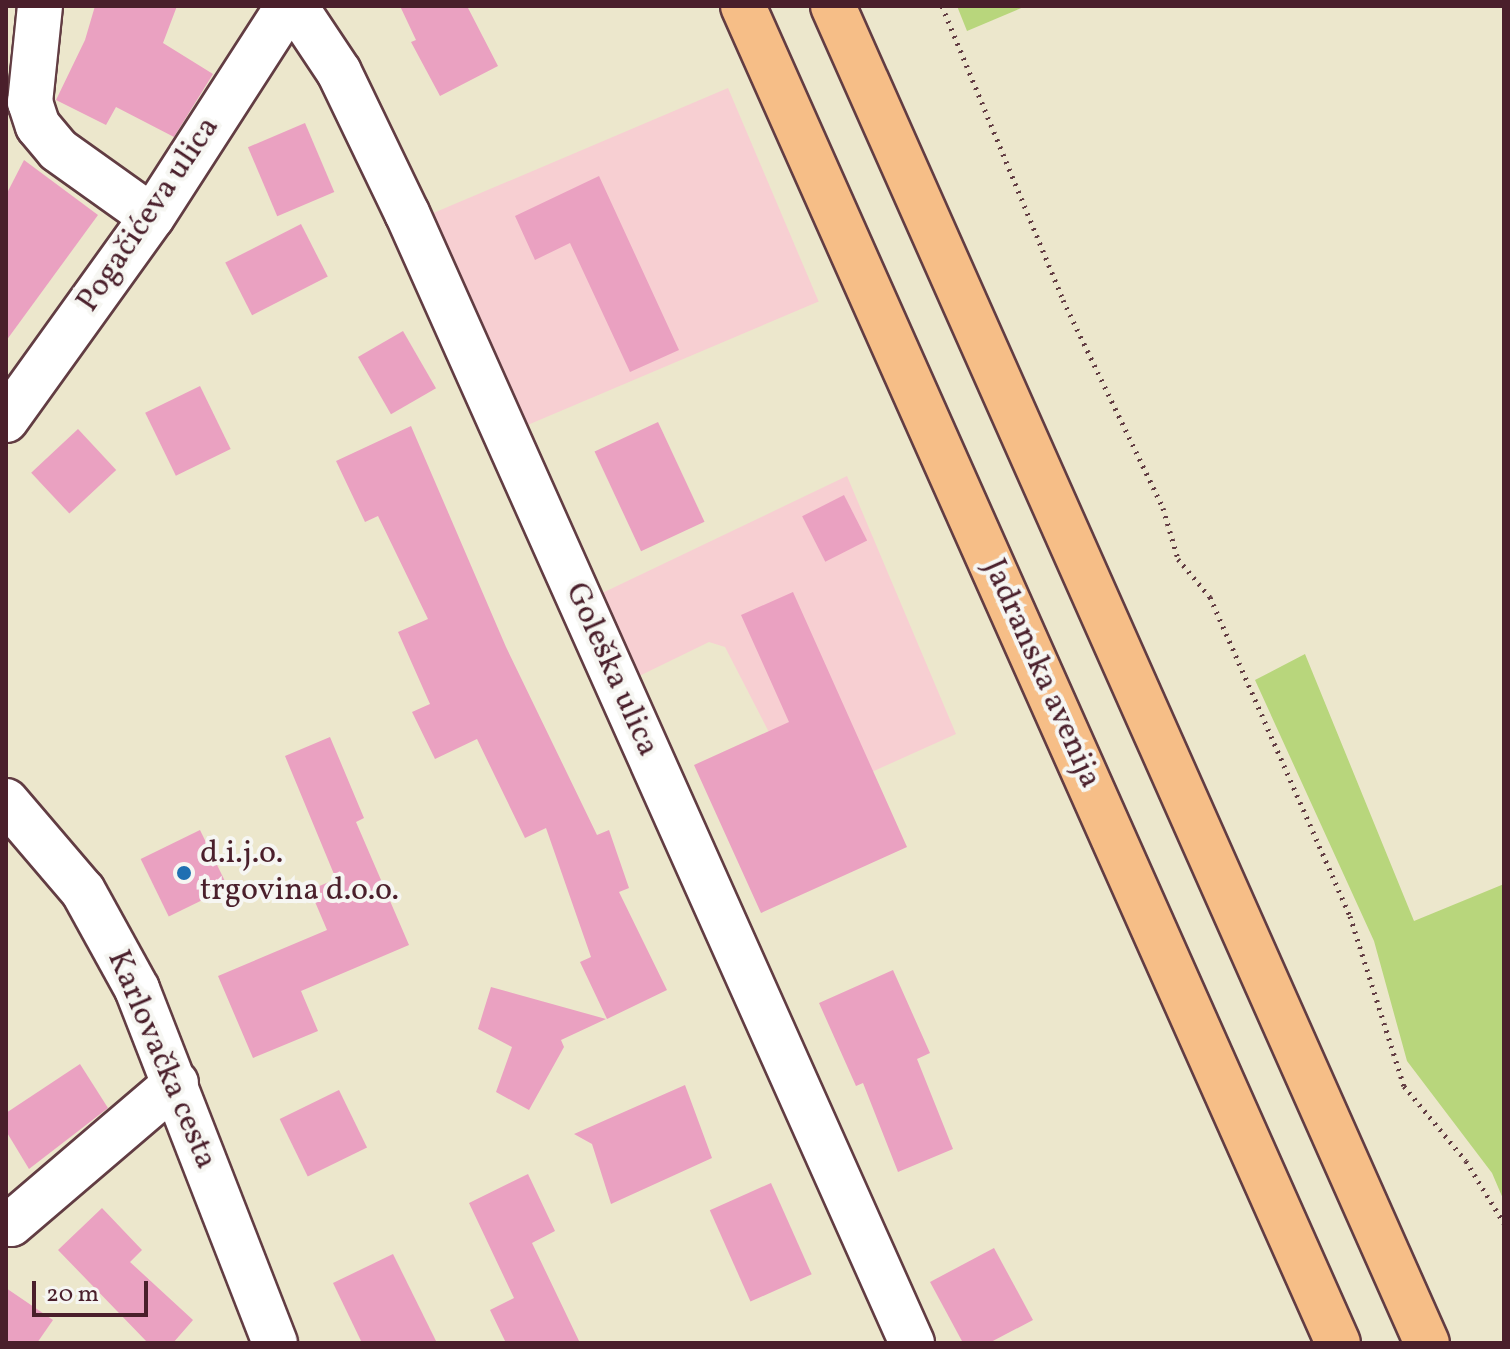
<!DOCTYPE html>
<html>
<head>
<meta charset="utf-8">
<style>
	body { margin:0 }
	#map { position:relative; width:1510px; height:1349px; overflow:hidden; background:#ece7cc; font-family:Vollkorn,serif }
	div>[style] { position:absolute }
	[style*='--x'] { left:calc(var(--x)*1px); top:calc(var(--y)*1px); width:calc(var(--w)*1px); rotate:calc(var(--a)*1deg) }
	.built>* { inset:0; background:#f7cfd2; transform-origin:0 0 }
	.green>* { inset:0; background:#b8d67c }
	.building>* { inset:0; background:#eaa1c1; transform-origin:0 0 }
	.path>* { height:5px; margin-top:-2.5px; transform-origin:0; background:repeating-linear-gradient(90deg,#623d43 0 2px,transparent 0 8px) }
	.roads { filter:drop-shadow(2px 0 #623d43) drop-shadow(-2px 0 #623d43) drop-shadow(0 2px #623d43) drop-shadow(0 -2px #623d43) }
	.minor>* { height:44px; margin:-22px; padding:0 22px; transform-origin:22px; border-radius:22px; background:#fff }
	.major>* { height:44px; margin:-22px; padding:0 22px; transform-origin:22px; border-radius:22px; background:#f6be87 }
	.dots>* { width:22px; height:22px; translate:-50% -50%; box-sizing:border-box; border:4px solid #f6f6f2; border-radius:50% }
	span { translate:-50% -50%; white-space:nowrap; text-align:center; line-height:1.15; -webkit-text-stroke:8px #f6f6f2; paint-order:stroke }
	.street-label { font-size:32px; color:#4a1f2b }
	.poi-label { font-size:32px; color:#4a1f2b }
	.left { translate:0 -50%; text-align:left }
	.frame { position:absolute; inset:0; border:8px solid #4a1f2b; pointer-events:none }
	.scale { position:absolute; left:32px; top:1281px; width:116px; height:36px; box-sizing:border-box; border:4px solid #4a1f2b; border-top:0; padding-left:10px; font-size:24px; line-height:28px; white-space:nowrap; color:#4a1f2b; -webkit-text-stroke:6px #f6f6f2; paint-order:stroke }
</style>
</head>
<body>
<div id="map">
	<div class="built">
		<div style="left:728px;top:88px;width:232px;height:329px;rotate:67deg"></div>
		<div style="clip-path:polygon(847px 476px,956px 734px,805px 802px,725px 647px,709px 642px,633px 679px,596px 596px)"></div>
	</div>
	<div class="green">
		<div style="clip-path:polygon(957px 6px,1026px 6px,967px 31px)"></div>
		<div style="clip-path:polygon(1305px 654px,1414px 921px,1504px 884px,1504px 1201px,1492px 1173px,1407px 1061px,1374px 941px,1255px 680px)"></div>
	</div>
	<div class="building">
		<div style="clip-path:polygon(95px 6px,177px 6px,163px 43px,213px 74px,174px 137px,116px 107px,106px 125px,56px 100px,85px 40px)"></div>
		<div style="clip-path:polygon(400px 6px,467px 6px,498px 66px,440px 96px,411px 42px,416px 40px)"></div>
		<div style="left:305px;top:123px;width:75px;height:62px;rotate:67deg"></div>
		<div style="clip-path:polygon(24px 160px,98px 215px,6px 341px,6px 195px)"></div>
		<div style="clip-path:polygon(599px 176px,679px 350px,630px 372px,570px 243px,535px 260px,515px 216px)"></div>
		<div style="left:301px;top:224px;width:59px;height:85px;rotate:63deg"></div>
		<div style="left:403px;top:331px;width:66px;height:52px;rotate:60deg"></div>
		<div style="left:200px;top:386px;width:70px;height:61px;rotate:64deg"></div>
		<div style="left:658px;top:422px;width:110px;height:70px;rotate:65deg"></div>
		<div style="clip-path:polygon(411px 426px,506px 647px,597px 835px,609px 830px,629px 888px,619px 892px,667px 990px,607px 1019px,580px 962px,591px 957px,546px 828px,525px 838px,477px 739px,435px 759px,412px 712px,430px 704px,398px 632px,428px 619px,378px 516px,365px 522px,336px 461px)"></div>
		<div style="left:78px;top:429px;width:56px;height:64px;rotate:47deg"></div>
		<div style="left:844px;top:495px;width:51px;height:47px;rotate:63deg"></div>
		<div style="clip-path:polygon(793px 592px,907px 847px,761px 913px,694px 765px,789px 722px,741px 615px)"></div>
		<div style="clip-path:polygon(330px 737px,364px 818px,356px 822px,409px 945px,301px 991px,318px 1031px,253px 1058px,218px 976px,327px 930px,310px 890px,336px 879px,285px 756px)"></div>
		<div style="left:200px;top:830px;width:64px;height:66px;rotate:64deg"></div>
		<div style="clip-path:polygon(893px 970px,930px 1053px,917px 1059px,953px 1149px,898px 1172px,863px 1083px,856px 1086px,819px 1003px)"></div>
		<div style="clip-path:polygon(491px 987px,606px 1019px,561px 1040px,564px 1047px,529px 1110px,496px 1092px,512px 1047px,478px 1029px)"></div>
		<div style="clip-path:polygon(80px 1064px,108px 1108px,29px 1169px,6px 1131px,6px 1113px)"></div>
		<div style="clip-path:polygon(685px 1085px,712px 1158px,611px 1204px,592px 1144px,574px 1134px)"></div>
		<div style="left:339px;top:1090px;width:64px;height:66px;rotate:64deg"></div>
		<div style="clip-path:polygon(528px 1174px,555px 1231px,532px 1243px,580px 1343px,506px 1343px,490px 1310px,514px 1298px,469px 1203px)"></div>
		<div style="left:771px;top:1183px;width:100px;height:67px;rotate:66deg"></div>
		<div style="clip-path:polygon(102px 1208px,142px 1250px,130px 1262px,193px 1320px,173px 1343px,148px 1343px,58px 1250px)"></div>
		<div style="clip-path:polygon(994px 1248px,1033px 1320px,989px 1343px,963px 1343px,930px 1282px)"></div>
		<div style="clip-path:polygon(393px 1254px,437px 1343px,362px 1343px,333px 1283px)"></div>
		<div style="clip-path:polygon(6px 1288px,53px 1320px,37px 1343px,6px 1343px)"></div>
	</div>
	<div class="path">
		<div style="--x:942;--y:6;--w:318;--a:67.6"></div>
		<div style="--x:1063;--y:300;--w:231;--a:64.3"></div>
		<div style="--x:1163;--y:508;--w:53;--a:73.6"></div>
		<div style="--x:1178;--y:559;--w:50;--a:49.9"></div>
		<div style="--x:1210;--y:597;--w:348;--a:66.3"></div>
		<div style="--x:1350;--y:916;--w:178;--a:72.4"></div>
		<div style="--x:1404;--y:1086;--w:97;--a:50.4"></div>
		<div style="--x:1466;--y:1161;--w:73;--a:58.5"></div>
	</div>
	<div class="roads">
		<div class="minor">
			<div style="--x:40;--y:6;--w:97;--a:95.9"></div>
			<div style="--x:30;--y:102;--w:25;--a:72"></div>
			<div style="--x:38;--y:126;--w:31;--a:50"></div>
			<div style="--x:58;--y:150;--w:115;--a:35.5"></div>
			<div style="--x:295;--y:6;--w:79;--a:56.3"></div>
			<div style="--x:339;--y:72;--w:157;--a:64.3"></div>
			<div style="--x:407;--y:213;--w:1238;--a:65.92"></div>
			<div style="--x:6;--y:420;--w:250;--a:-54.3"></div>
			<div style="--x:152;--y:217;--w:251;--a:-57.2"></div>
			<div style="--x:6;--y:801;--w:118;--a:49.5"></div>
			<div style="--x:83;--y:891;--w:112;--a:61.1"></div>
			<div style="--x:137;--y:989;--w:380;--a:68.7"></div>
			<div style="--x:6;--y:1220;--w:6;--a:39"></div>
			<div style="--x:11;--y:1224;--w:217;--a:-40.5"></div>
		</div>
		<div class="major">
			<div style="--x:743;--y:6;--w:1463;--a:66.01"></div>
			<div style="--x:833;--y:6;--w:1463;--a:66.05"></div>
		</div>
	</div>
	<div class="dots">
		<div style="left:184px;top:873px;background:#1f6fb2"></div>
	</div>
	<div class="street-label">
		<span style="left:149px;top:215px;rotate:-56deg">Pogačićeva ulica</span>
		<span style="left:611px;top:670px;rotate:66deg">Goleška ulica</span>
		<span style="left:1041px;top:674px;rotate:66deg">Jadranska avenija</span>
		<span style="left:161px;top:1060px;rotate:67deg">Karlovačka cesta</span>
	</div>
	<div class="poi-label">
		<span class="left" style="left:200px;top:873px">d.i.j.o.<br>trgovina d.o.o.</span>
	</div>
	<div class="frame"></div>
	<div class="scale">20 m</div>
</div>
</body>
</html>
